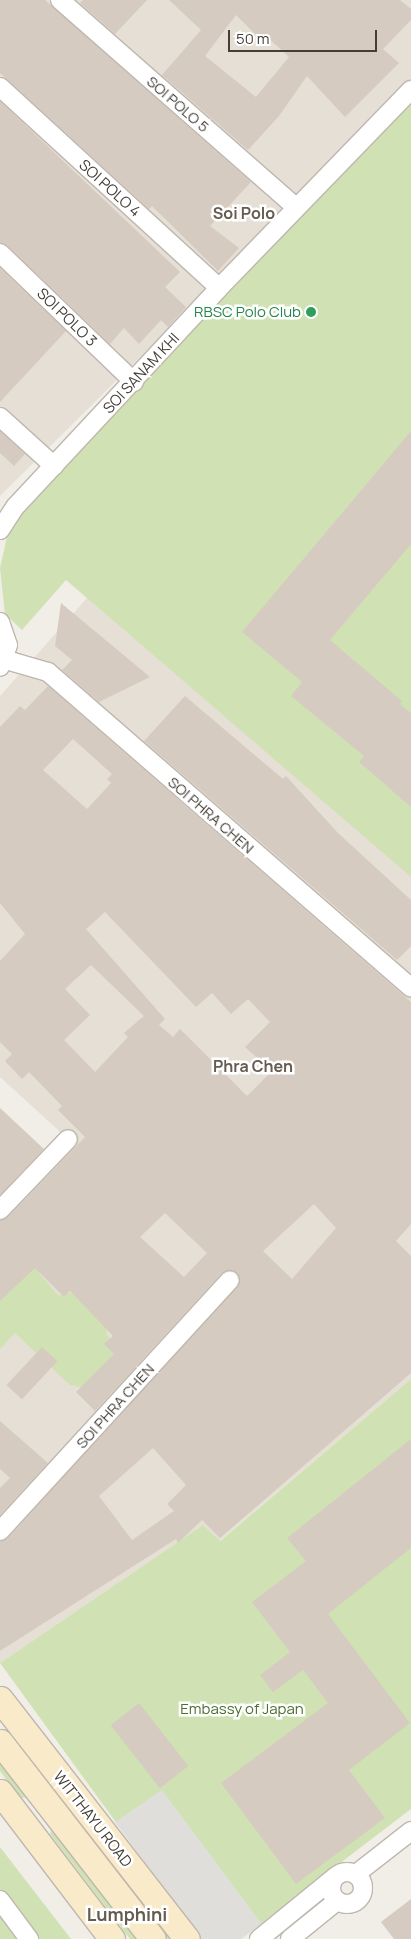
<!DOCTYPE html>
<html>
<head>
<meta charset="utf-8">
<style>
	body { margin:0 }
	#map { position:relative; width:411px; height:1939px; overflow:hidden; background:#f1eee7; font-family:Manrope,sans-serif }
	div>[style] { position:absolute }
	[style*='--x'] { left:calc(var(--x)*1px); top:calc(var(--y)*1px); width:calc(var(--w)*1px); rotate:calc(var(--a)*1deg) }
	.residential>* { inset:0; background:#e5dfd6 }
	.green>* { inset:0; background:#d0e2b4 }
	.parking>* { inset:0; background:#e0dedb }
	.building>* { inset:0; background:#d5cbc1; transform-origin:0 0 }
	.roads { filter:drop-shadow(1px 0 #bfb7ae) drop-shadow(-1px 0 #bfb7ae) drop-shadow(0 1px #bfb7ae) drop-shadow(0 -1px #bfb7ae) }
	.street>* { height:18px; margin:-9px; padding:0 9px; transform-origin:9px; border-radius:9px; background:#fff }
	.street>.ring { margin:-9px; padding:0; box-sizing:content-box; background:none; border:18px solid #fff; border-radius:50% }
	.secondary>* { height:25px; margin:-12.5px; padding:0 12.5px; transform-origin:12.5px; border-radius:12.5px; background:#f9eaca }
	.dots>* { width:14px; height:14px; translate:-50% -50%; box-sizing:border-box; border:2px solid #fff; border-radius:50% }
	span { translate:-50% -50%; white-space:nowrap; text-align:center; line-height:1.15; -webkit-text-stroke:5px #fff; paint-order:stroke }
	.street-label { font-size:15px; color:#443e37 }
	.leisure-label { font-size:15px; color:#27864d }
	.right { translate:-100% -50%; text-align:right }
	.park-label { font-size:15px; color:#4c6f30 }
	.neighbourhood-label { font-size:16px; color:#655b4f; font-weight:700 }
	.quarter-label { font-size:18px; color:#655b4f; font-weight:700 }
	.scale { position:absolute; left:228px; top:30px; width:149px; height:22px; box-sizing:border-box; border:2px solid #443e37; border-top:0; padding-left:6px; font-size:15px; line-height:18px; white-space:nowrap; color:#443e37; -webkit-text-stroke:4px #fff; paint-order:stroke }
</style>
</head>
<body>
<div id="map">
	<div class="residential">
		<div style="clip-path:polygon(0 0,411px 0,411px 88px,0 496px)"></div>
		<div style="clip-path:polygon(87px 598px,411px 875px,411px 1379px,219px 1541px,203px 1525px,0 1663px,0 1212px,68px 1139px,0 1077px,0 696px)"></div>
	</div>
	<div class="green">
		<div style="clip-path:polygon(411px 100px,411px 877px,66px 580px,22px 630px,5px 614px,0 568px,10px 524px)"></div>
		<div style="clip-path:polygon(54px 1256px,39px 1273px,58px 1295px,77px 1292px,110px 1321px,106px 1334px,129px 1357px,137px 1376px,123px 1389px,100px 1391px,70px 1385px,15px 1333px,0 1349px,0 1280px)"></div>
		<div style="clip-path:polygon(411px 1379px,411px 1809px,241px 1939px,201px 1939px,0 1663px,203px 1525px,220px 1541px)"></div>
		<div style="clip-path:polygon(0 1755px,28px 1794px,26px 1798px,19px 1797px,0 1771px)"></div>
		<div style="clip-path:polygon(80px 1819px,178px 1939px,168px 1939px,80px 1826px)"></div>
		<div style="clip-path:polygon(52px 1827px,142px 1939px,130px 1939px,50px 1834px)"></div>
		<div style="clip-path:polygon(0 1847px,71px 1939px,0 1939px)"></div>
	</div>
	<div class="parking">
		<div style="clip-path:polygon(162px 1790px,261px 1923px,241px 1939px,201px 1939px,115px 1822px)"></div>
	</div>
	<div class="building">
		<div style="clip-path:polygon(0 0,45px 0,251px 182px,210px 226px,239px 248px,218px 271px,152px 206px,149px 209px,0 73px)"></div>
		<div style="clip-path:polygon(83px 0,147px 0,115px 34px,80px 3px)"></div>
		<div style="clip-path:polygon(evenodd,169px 0,400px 0,411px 9px,411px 20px,383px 49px,399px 63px,345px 117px,307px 76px,279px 116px,248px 150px,162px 75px,201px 30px,169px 0,236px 15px,260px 39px,264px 34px,289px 57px,256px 97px,205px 56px,236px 15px)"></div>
		<div style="clip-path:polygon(0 101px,180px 272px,165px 287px,186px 307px,168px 327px,161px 320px,139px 344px,124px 328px,110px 344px,7px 245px,0 243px)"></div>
		<div style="clip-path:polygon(0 268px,66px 331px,0 402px)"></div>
		<div style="clip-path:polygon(0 431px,25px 454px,14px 466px,0 453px)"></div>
		<div style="clip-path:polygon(411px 431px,411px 544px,330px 640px,402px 701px,400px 704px,411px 713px,411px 807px,359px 762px,364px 756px,291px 696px,302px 682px,242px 632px)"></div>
		<div style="clip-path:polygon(61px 603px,150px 677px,99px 702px,62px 670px,72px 660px,55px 646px)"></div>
		<div style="clip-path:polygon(evenodd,48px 686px,411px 1002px,411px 1224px,396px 1241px,411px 1256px,411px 1373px,220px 1538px,202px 1520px,178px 1543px,176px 1539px,0 1651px,0 1541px,8px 1538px,240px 1282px,233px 1270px,222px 1273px,95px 1411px,76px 1392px,114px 1354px,104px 1344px,113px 1336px,70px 1291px,64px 1297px,35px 1268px,0 1301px,0 1220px,8px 1217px,85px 1137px,58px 1110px,62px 1106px,29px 1072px,22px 1079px,5px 1061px,12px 1054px,0 1042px,0 961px,25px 934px,0 903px,0 727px,20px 706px,25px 710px,48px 686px,73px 739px,112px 774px,107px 779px,111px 783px,87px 809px,43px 770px,73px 739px,48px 686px,105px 912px,196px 1007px,212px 993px,231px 1014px,248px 999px,270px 1022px,245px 1047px,272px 1071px,247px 1096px,180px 1029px,173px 1037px,159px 1025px,165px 1019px,86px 929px,105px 912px,48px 686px,91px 965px,144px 1016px,124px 1033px,128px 1037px,95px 1072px,64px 1040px,90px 1015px,65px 989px,91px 965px,48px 686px,314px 1204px,336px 1228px,292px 1279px,263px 1251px,314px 1204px,48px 686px,165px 1213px,207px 1253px,184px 1277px,140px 1237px,165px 1213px,48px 686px,153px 1448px,186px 1485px,167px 1504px,174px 1511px,132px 1540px,99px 1496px,153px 1448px)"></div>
		<div style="clip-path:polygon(185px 696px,283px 779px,286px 776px,338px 833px,411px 900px,411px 946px,397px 960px,144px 741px)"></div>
		<div style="clip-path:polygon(0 1108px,44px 1149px,0 1195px)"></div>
		<div style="left:42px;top:1347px;width:21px;height:52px;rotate:43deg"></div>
		<div style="clip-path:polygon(0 1421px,48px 1463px,0 1515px,0 1488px,10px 1478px,0 1469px)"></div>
		<div style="clip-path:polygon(411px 1439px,411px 1548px,328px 1614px,410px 1723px,349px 1770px,385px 1818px,296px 1884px,221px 1783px,328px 1703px,303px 1670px,273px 1692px,260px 1675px,290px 1652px,252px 1602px,306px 1561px,287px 1538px)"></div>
		<div style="left:139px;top:1703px;width:80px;height:36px;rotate:52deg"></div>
		<div style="clip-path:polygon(411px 1899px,411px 1939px,394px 1939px,381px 1922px)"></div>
	</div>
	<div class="roads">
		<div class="street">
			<div style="--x:60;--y:0;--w:314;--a:41.3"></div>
			<div style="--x:0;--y:87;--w:297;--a:42.5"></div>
			<div style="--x:0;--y:253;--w:186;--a:43.9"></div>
			<div style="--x:0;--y:417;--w:73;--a:42.2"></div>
			<div style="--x:0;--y:530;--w:27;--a:-57"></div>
			<div style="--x:15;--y:507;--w:299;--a:-47"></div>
			<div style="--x:219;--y:288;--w:276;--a:-45.9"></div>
			<div style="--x:0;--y:622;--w:24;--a:71"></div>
			<div style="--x:8;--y:645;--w:23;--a:110"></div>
			<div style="--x:3;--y:659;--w:47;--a:16.1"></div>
			<div style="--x:48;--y:672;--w:481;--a:41"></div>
			<div style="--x:0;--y:1210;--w:98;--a:-46.2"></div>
			<div style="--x:0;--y:1531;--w:340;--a:-47.5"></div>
			<div class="ring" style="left:331px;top:1872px;width:14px;height:14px"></div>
			<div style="--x:356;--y:1874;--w:70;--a:-38"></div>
			<div style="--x:0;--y:1900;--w:49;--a:53.4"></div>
			<div style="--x:259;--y:1939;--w:98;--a:-39.2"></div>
			<div style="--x:290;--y:1939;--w:60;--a:-39"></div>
		</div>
		<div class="secondary">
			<div style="--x:0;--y:1699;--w:304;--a:52.1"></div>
			<div style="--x:0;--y:1742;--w:249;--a:52.2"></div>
			<div style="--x:0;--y:1792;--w:185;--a:52.7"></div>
		</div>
	</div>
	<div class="dots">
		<div style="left:311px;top:312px;background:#2e9e5b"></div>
	</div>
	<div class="street-label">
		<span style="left:178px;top:104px;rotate:41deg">SOI POLO 5</span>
		<span style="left:110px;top:188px;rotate:42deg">SOI POLO 4</span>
		<span style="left:67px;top:317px;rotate:44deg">SOI POLO 3</span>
		<span style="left:141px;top:373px;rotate:-47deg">SOI SANAM KHI</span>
		<span style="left:211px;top:815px;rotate:41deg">SOI PHRA CHEN</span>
		<span style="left:115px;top:1406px;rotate:-48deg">SOI PHRA CHEN</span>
		<span style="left:93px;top:1819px;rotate:52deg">WITTHAYU ROAD</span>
	</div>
	<div class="leisure-label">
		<span class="right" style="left:301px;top:312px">RBSC Polo Club</span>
	</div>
	<div class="park-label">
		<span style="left:242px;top:1709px">Embassy of Japan</span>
	</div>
	<div class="neighbourhood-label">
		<span style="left:244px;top:213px">Soi Polo</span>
		<span style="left:253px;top:1066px">Phra Chen</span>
	</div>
	<div class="quarter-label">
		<span style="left:127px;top:1914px">Lumphini</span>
	</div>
	<div class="scale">50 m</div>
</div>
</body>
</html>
